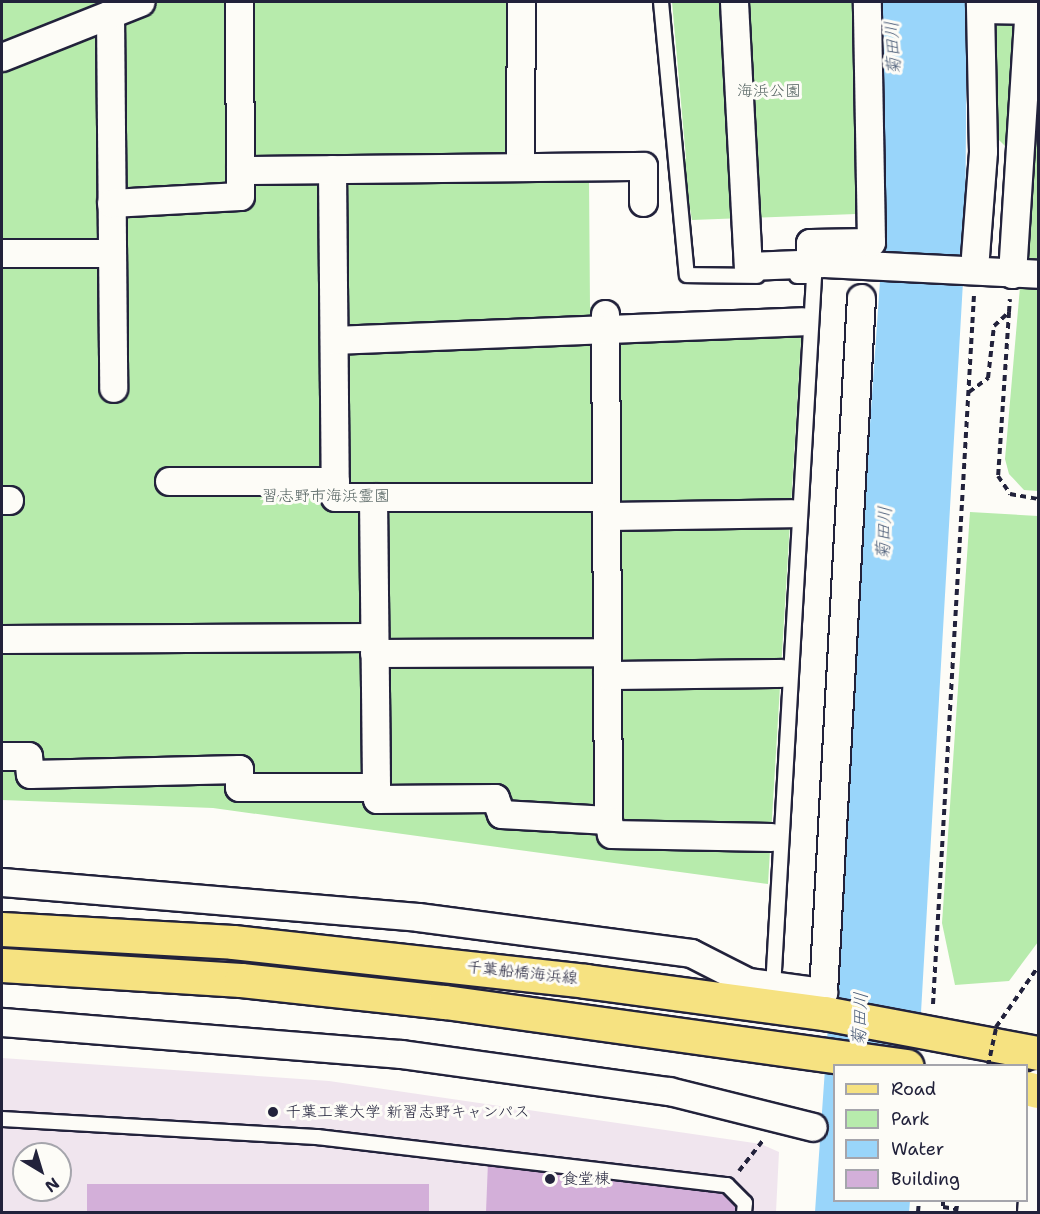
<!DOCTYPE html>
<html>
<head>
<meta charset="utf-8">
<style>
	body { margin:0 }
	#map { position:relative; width:1040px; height:1214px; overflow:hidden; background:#fdfcf7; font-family:"Shantell Sans","Klee One",sans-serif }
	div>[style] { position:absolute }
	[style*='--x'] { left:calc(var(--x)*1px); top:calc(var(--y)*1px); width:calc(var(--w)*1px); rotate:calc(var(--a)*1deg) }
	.built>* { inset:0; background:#f0e5ee }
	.green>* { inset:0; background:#b7ebac }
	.water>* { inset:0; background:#99d5fa }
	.building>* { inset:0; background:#d3afd9; transform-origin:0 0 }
	.path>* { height:4px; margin-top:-2px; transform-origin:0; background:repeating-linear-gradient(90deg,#22223b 0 6px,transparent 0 10.5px) }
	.roads { filter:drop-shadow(2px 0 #22223b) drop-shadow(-2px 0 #22223b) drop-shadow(0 2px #22223b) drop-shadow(0 -2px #22223b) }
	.lane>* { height:14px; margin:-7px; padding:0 7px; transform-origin:7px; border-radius:7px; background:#fdfcf7 }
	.street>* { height:27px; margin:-13.5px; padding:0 13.5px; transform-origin:13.5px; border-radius:13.5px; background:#fdfcf7 }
	.secondary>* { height:33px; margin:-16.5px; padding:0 16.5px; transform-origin:16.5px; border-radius:16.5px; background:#fdfcf7 }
	.primary>* { height:33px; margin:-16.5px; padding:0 16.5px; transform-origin:16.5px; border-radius:16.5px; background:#f6e281 }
	.path-bridge>* { height:4px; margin-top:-2px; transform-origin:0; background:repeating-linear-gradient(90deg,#22223b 0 6px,transparent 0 10.5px) }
	.dots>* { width:16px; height:16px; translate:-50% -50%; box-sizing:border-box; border:3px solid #fdfcf7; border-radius:50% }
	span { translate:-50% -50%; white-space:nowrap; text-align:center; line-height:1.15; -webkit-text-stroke:6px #fdfcf7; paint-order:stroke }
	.park-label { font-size:16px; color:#4f5e5d }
	.street-label { font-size:16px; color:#22223b }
	.poi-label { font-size:16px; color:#22223b }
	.left { translate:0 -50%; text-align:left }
	.water-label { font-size:18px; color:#465874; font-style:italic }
	.frame { position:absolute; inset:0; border:3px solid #22223b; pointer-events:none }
	.legend { position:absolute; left:833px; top:1064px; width:195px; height:138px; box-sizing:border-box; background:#fdfcf7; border:2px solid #a5a5ac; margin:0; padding:8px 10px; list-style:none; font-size:18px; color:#22223b }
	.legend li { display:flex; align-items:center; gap:12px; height:30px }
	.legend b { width:30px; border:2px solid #a5a5ac }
	.north { position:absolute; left:12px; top:1142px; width:60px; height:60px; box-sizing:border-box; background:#fdfcf7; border:2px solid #a5a5ac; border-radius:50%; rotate:142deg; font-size:16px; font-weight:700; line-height:24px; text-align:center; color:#22223b }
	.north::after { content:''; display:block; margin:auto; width:21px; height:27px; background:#22223b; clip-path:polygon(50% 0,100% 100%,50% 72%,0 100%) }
</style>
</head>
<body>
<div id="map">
	<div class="built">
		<div style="clip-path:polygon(evenodd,2px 1058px,329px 1081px,761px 1144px,779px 1152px,776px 1212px,2px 1212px,2px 1058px,24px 1154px,60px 1154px,60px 1190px,24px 1190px,24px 1154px)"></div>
	</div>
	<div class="green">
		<div style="clip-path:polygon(2px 2px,116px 2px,2px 46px)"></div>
		<div style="clip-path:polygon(126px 2px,524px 2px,524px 177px,589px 177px,590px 307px,605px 314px,803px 308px,768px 884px,213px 808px,2px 800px,2px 51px)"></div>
		<div style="clip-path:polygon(672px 2px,855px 2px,856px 214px,692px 220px,682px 164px,686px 158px)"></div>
		<div style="clip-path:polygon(990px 17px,1015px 18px,1012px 153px,990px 131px)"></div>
		<div style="clip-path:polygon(1038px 23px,1038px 269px,1019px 268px)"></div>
		<div style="clip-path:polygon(1020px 287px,1038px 287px,1038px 491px,1024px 490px,1009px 474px,1005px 459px)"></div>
		<div style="clip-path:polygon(970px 512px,1038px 516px,1038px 942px,1009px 981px,955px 985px,942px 923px)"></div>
	</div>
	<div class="water">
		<div style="clip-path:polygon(883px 2px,967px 2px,965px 247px,918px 1065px,834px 1066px,834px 1200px,910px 1201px,909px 1212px,815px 1212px,883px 238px)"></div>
	</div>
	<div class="building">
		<div style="clip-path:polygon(488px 1162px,737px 1195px,737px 1212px,486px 1212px)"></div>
		<div style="left:87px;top:1184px;width:342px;height:28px"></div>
	</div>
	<div class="path">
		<div style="--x:1009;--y:312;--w:164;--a:93.8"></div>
		<div style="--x:998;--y:476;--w:22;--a:56"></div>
		<div style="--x:1010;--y:494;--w:28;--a:10"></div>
		<div style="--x:969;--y:392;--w:24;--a:-36"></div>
		<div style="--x:988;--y:378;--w:52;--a:-83.4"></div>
		<div style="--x:994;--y:326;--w:21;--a:-43"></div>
		<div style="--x:1009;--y:312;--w:13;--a:-86"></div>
		<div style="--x:933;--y:1004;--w:710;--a:-86.69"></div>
		<div style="--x:739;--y:1171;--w:41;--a:-52"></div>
		<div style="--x:943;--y:1200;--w:7;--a:90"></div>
		<div style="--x:943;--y:1207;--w:13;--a:9"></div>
		<div style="--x:918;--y:1212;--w:12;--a:-85"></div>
		<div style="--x:956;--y:1212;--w:12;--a:-81"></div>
	</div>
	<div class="roads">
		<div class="lane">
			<div style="--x:661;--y:2;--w:274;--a:84.6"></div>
			<div style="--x:687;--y:275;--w:70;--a:0.8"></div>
			<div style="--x:773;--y:988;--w:713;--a:-86.7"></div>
			<div style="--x:814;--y:276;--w:17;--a:180"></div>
			<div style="--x:2;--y:1119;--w:316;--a:3.3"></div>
			<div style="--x:317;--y:1137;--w:413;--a:6.7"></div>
			<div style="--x:727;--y:1185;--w:25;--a:45"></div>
			<div style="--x:745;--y:1203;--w:9;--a:96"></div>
		</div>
		<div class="street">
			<div style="--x:734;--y:2;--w:264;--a:87"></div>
			<div style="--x:748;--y:266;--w:76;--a:-2.3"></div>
			<div style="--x:824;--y:263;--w:214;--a:2.9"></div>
			<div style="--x:981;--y:9;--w:57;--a:1"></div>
			<div style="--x:110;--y:14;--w:374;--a:89.5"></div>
			<div style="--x:2;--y:57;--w:149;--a:-21.7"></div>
			<div style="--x:520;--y:167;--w:165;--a:-89.7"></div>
			<div style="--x:332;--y:169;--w:328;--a:89.5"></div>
			<div style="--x:335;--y:497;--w:271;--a:0"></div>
			<div style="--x:240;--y:170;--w:403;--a:-0.6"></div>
			<div style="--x:643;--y:166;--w:36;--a:90"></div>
			<div style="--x:111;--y:203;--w:129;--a:-3.1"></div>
			<div style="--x:240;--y:196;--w:194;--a:-90.3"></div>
			<div style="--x:2;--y:253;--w:109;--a:0"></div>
			<div style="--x:975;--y:256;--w:105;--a:-85.6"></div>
			<div style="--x:983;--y:151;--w:149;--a:-91.2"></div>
			<div style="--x:810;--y:263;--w:20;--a:-90"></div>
			<div style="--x:810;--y:243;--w:61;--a:-0.9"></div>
			<div style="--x:871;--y:242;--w:240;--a:-91"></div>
			<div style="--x:1012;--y:274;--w:273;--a:-86.4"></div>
			<div style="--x:605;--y:314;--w:506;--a:89.66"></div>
			<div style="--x:334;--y:340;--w:468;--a:-2.3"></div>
			<div style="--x:169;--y:481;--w:166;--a:0"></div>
			<div style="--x:373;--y:497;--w:290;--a:89.4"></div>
			<div style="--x:2;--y:500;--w:7;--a:0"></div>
			<div style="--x:606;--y:516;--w:185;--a:-0.9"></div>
			<div style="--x:2;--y:639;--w:371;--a:-0.3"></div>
			<div style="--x:374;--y:653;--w:233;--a:-0.2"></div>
			<div style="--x:607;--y:675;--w:174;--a:-0.7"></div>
			<div style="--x:2;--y:756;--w:26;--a:0"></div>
			<div style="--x:28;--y:756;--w:18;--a:84"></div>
			<div style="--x:30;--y:774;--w:209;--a:-1.4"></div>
			<div style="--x:239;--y:769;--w:18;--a:90"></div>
			<div style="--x:239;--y:787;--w:137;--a:0"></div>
			<div style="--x:376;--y:787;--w:12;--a:85"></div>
			<div style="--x:377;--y:799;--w:118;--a:-0.5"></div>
			<div style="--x:495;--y:798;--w:17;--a:69"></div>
			<div style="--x:501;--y:814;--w:107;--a:3.2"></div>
			<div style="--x:608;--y:820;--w:14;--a:78"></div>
			<div style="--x:611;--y:834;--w:160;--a:1.1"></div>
			<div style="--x:2;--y:882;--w:417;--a:4.8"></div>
			<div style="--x:418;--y:917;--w:275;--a:7.5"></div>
			<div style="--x:691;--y:953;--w:64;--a:27"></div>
			<div style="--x:748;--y:982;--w:76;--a:7.6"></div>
			<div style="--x:823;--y:992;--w:695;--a:-86.87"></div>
			<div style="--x:2;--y:1022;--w:400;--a:4.6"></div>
			<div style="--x:401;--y:1054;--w:271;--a:7.9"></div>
			<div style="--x:669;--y:1091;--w:148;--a:14"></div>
		</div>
		<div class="secondary">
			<div style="--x:1038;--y:1086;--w:60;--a:90"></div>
			<div style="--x:1034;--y:1212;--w:51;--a:-85.5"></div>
		</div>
		<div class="primary">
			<div style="--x:2;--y:929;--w:231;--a:3.2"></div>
			<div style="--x:233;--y:942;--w:355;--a:6.3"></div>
			<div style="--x:586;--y:981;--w:240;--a:7.7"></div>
			<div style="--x:824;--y:1013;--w:218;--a:10.6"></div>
			<div style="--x:2;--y:965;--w:239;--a:3.6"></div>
			<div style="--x:241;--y:980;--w:205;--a:6.2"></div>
			<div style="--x:445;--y:1002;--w:466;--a:7.9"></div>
			<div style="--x:1026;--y:1088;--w:12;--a:14"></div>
		</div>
	</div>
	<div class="path-bridge">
		<div style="--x:988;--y:1066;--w:40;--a:-78"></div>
		<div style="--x:996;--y:1027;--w:73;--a:-55"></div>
	</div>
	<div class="dots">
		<div style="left:273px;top:1112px;background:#22223b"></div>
		<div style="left:550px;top:1179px;background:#22223b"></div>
	</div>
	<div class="park-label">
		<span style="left:769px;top:91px">海浜公園</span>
		<span style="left:326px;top:496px">習志野市海浜霊園</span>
	</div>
	<div class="street-label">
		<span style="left:522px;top:973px;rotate:6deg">千葉船橋海浜線</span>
	</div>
	<div class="poi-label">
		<span class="left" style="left:285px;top:1112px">千葉工業大学 新習志野キャンパス</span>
		<span class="left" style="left:562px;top:1179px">食堂棟</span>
	</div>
	<div class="water-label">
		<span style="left:893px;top:48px;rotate:-93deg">菊田川</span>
		<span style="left:884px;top:533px;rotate:-87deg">菊田川</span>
		<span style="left:860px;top:1019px;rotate:-87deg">菊田川</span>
	</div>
	<div class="frame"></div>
	<ul class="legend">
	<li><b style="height:8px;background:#f6e281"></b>Road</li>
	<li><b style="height:16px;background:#b7ebac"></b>Park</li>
	<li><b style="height:16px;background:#99d5fa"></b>Water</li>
	<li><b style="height:16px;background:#d3afd9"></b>Building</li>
	</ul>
	<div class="north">N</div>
</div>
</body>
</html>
